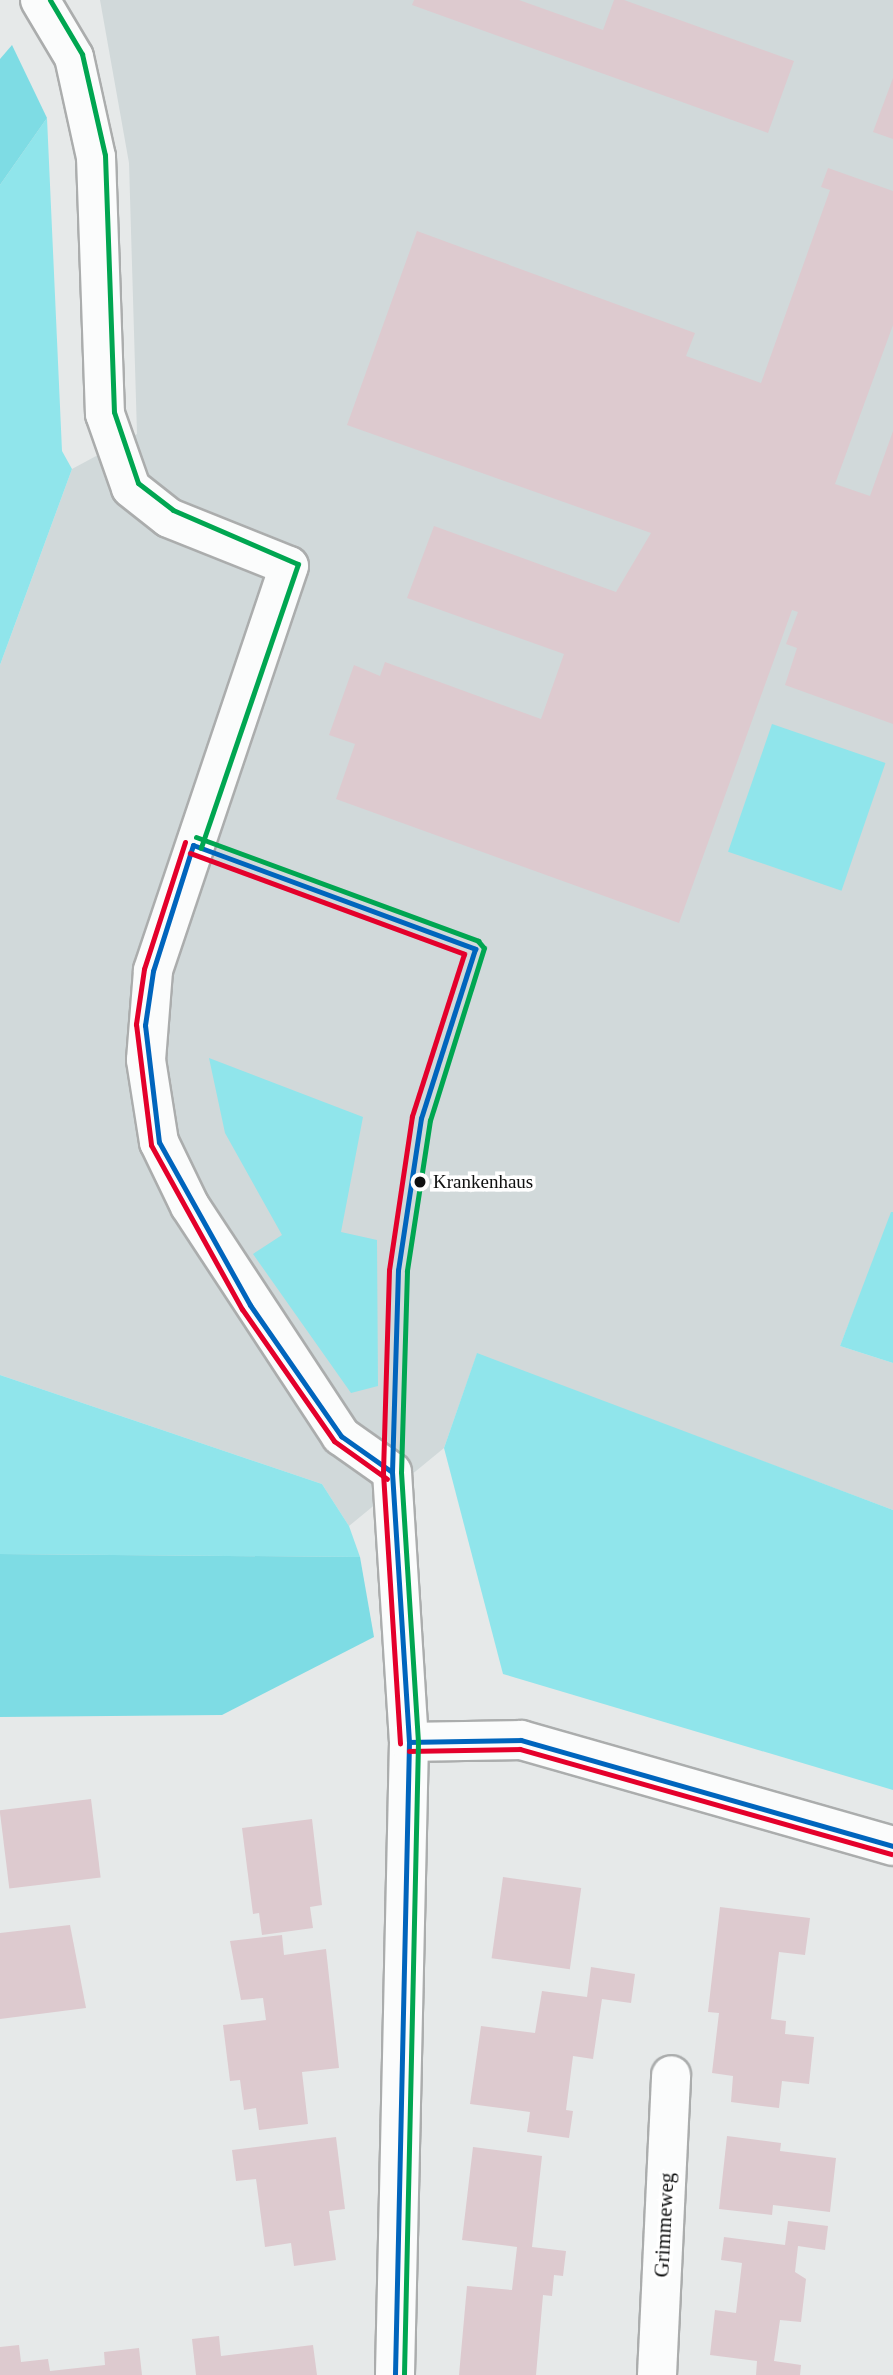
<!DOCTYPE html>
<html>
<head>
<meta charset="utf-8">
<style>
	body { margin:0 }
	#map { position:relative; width:893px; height:2375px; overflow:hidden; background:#e6e9e9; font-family:"Times New Roman",serif }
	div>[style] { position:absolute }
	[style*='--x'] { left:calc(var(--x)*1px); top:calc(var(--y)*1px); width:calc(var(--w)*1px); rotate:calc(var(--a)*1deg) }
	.built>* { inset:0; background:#d1d9da }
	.green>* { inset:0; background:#90e5eb; transform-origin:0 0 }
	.forest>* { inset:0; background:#7edce4 }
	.building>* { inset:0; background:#ddcacf; transform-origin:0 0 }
	.roads { filter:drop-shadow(2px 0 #abadad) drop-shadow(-2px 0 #abadad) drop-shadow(0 2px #abadad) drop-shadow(0 -2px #abadad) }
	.street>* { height:38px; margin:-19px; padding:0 19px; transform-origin:19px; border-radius:19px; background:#fbfcfc }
	.bus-1>* { height:5px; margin:-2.5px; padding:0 2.5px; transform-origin:2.5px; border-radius:2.5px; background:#0065bd }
	.bus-2>* { height:5px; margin:-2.5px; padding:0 2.5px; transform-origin:2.5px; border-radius:2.5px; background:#e4002b }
	.bus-3>* { height:5px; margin:-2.5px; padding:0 2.5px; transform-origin:2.5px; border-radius:2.5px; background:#00a651 }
	.dots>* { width:19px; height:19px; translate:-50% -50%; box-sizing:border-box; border:4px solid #fff; border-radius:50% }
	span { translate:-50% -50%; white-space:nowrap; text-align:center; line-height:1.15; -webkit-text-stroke:7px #fff; paint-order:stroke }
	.bus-label { font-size:19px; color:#0f1010 }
	.left { translate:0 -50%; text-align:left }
	.street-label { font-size:21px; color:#0f1010 }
</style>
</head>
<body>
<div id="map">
	<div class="built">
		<div style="clip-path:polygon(100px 0,893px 0,893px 1212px,840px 1346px,893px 1363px,893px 1510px,477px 1354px,444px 1448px,349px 1526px,322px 1484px,0 1375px,0 665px,72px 469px,137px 434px,129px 163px)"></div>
	</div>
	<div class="green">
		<div style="clip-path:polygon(47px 118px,62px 451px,72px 469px,0 665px,0 185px)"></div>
		<div style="left:772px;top:724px;width:120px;height:135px;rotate:19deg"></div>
		<div style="clip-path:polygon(209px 1058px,363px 1117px,341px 1232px,377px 1240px,378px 1386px,351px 1393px,253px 1254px,282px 1235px,225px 1133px)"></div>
		<div style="clip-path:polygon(891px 1212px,893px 1212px,893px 1363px,840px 1346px)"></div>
		<div style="clip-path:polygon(477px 1353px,893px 1510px,893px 1790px,503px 1674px,444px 1448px)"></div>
		<div style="clip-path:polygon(0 1375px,322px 1484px,349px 1526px,360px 1557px,0 1554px)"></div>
	</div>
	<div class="forest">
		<div style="clip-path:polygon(12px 45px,47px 118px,0 185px,0 59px)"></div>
		<div style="clip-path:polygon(0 1554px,360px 1557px,374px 1637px,222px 1715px,0 1717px)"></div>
	</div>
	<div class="building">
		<div style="clip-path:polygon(414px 0,519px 0,603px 30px,614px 0,624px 0,794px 61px,768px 133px,412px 5px)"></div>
		<div style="clip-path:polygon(893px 78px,893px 139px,873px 132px)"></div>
		<div style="clip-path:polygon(828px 168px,893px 191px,893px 325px,835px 484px,870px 496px,893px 431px,893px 724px,785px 685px,797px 648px,786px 644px,798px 612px,792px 610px,679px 923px,336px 799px,355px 744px,329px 735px,354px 665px,380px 676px,385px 662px,541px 719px,564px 654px,407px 598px,434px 526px,616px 592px,651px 533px,347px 425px,417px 231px,695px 333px,686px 356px,761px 383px,830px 190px,821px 187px)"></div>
		<div style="left:91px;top:1799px;width:79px;height:92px;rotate:83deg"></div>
		<div style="clip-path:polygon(312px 1819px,322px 1905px,310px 1907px,313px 1928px,262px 1935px,259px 1913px,253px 1914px,242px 1828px)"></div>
		<div style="left:503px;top:1877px;width:79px;height:82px;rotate:8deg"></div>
		<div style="clip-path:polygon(720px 1907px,810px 1918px,805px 1955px,779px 1952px,771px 2019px,786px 2021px,785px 2034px,814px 2037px,809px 2084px,782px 2081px,779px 2108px,731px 2102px,733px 2076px,712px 2073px,719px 2013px,708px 2012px)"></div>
		<div style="clip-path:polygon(70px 1925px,86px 2008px,0 2019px,0 1933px)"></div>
		<div style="clip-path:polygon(282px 1935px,284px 1955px,326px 1949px,339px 2068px,302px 2072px,308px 2124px,259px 2130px,256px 2108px,244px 2110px,240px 2080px,230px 2081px,223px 2025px,266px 2020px,263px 1998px,241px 2000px,230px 1941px)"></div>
		<div style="clip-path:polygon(591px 1967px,635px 1974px,631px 2003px,602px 1999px,593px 2059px,573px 2056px,566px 2110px,573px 2111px,569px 2138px,527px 2132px,530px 2112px,470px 2104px,481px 2026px,535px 2033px,542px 1991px,587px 1997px)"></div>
		<div style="clip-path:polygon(727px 2136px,781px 2143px,780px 2151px,836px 2158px,830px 2212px,773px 2205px,772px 2215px,719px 2209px)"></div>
		<div style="clip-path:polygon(336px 2137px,345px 2209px,329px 2211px,336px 2260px,294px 2266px,291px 2243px,265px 2247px,256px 2179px,236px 2181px,232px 2150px)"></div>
		<div style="clip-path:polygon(473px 2147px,542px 2156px,532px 2247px,566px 2251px,563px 2276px,554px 2275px,552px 2296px,543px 2295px,536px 2375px,459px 2375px,467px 2286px,512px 2290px,517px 2247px,462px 2240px)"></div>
		<div style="clip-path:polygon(788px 2221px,828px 2226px,825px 2250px,798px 2246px,795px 2272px,806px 2279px,801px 2322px,780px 2320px,774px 2361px,801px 2365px,800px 2375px,756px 2375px,757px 2361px,710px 2355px,715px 2310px,736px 2313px,742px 2263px,721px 2260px,724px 2237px,785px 2245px)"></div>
		<div style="clip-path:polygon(219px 2336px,221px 2356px,313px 2345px,317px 2375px,196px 2375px,192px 2339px)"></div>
		<div style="clip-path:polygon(19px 2345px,21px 2362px,48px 2359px,50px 2371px,105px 2365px,104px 2352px,139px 2348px,142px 2375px,0 2375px,0 2347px)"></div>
	</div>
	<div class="roads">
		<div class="street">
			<div style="--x:40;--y:0;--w:66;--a:59.2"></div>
			<div style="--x:74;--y:57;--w:102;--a:77.6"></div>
			<div style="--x:96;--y:157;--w:257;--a:88"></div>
			<div style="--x:105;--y:414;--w:78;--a:70.6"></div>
			<div style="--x:131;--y:488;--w:48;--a:38.3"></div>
			<div style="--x:169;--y:518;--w:129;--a:21.8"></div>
			<div style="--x:289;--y:566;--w:427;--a:108.6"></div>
			<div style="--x:153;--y:971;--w:89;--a:94.5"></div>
			<div style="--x:146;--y:1060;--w:83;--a:81"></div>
			<div style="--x:159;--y:1142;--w:71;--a:64.2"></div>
			<div style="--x:190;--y:1206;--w:275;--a:56.7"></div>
			<div style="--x:341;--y:1436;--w:62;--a:35.2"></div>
			<div style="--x:392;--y:1472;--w:271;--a:86.4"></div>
			<div style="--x:409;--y:1742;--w:633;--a:91.27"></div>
			<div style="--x:409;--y:1742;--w:112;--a:-1"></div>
			<div style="--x:521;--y:1740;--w:387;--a:15.9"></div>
			<div style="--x:657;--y:2375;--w:300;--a:-87.3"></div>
		</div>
	</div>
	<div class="bus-1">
		<div style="--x:193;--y:845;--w:301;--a:20.2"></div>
		<div style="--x:475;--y:949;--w:177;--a:107.7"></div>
		<div style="--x:421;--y:1118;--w:154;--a:98.6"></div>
		<div style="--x:398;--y:1270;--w:202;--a:91.7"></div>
		<div style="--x:392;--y:1472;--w:271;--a:86.4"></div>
		<div style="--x:409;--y:1742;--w:633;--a:91.27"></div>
		<div style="--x:193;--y:845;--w:132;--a:107.6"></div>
		<div style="--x:153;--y:971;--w:55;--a:98.4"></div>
		<div style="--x:145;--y:1025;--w:118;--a:83.2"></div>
		<div style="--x:159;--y:1142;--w:187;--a:60.8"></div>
		<div style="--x:250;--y:1305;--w:160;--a:55.2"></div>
		<div style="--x:341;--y:1436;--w:62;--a:35.2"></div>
		<div style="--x:409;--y:1742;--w:112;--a:-1"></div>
		<div style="--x:521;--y:1740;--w:387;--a:15.9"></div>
	</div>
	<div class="bus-2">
		<div style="--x:185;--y:842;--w:133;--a:107.9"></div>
		<div style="--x:144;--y:969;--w:56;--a:98.3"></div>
		<div style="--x:136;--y:1024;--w:122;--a:82.9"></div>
		<div style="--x:151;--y:1145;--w:188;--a:61"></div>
		<div style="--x:242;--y:1309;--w:161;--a:55.1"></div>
		<div style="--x:334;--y:1441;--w:65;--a:35.6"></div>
		<div style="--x:190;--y:853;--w:292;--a:20.2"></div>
		<div style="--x:464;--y:954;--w:170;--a:107.8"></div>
		<div style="--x:412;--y:1116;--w:156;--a:98.5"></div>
		<div style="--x:389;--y:1270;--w:203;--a:91.7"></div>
		<div style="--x:383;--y:1473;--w:271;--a:86.4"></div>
		<div style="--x:409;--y:1751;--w:111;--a:-1"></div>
		<div style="--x:520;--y:1749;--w:386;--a:15.8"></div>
	</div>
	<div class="bus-3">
		<div style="--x:50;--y:0;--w:63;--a:59.3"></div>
		<div style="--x:82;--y:54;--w:104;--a:77.2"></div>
		<div style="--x:105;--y:155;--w:257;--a:88"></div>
		<div style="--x:114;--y:412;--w:75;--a:71.3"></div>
		<div style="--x:138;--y:483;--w:44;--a:37.6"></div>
		<div style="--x:173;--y:510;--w:136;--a:23.4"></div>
		<div style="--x:298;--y:564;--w:300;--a:108.9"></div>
		<div style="--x:196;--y:837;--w:301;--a:20.2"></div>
		<div style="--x:478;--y:941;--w:9;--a:49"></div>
		<div style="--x:484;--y:948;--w:180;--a:107.4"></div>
		<div style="--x:430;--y:1120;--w:153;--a:98.7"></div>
		<div style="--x:407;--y:1271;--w:201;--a:91.7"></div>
		<div style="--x:401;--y:1472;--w:271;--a:86.4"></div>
		<div style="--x:418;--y:1742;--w:633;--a:91.27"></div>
	</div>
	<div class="dots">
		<div style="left:420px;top:1182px;background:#0f1010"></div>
	</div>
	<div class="bus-label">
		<span class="left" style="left:433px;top:1182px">Krankenhaus</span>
	</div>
	<div class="street-label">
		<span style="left:664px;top:2225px;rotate:-87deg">Grimmeweg</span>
	</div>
</div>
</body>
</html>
